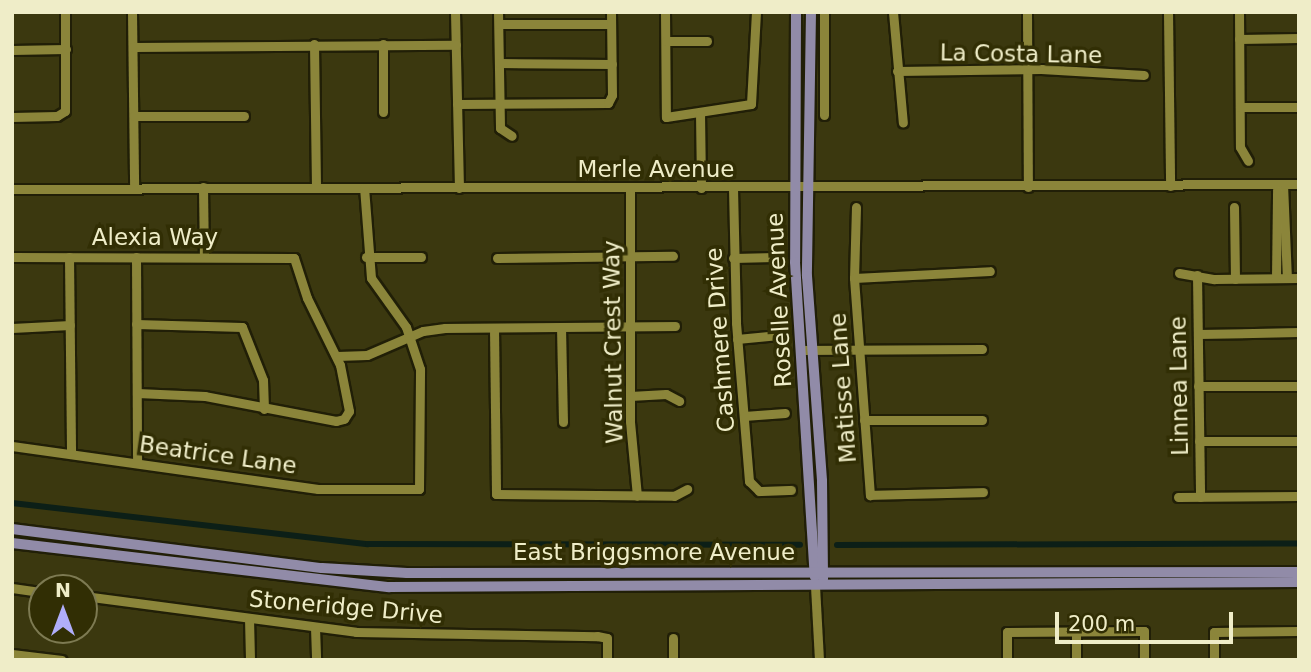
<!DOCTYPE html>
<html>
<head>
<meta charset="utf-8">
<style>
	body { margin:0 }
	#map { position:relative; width:1311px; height:672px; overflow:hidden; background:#3b380f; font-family:"DejaVu Sans",sans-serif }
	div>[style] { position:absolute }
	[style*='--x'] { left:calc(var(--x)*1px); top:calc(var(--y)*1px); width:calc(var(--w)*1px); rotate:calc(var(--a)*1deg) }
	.canal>* { height:6px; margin:-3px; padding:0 3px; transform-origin:3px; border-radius:3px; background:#0c1f17 }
	.roads { filter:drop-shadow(2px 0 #211f07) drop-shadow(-2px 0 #211f07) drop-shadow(0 2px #211f07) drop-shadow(0 -2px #211f07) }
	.minor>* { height:9px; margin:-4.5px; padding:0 4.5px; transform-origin:4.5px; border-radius:4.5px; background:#8b853a }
	.major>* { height:10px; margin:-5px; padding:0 5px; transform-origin:5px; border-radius:5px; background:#918ba8 }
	span { translate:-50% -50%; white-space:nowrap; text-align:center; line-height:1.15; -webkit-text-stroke:7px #312e04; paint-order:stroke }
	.street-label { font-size:23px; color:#efedc8 }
	.frame { position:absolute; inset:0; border:14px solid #efedc8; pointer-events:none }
	.north { position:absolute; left:28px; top:574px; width:70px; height:70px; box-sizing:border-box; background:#312e04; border:2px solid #7d7a52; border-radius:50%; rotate:0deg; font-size:19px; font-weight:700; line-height:28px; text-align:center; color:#efedc8 }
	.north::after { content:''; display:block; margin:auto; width:24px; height:32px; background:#b0aefa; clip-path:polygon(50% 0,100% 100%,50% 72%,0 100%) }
	.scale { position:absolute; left:1055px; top:612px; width:178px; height:32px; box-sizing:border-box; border:4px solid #efedc8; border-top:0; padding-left:9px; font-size:21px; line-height:24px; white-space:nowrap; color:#efedc8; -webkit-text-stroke:5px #312e04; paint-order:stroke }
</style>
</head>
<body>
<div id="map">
	<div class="canal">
		<div style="--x:12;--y:503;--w:358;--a:6.6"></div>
		<div style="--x:368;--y:544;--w:432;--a:0.1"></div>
		<div style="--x:837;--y:545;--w:462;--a:-0.2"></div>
	</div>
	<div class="roads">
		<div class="minor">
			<div style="--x:132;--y:12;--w:176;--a:89.3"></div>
			<div style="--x:455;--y:12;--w:176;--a:88.7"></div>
			<div style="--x:498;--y:12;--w:116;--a:89"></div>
			<div style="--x:500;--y:128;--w:14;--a:34"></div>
			<div style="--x:665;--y:12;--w:105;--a:89.5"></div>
			<div style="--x:666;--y:117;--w:86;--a:-8.7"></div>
			<div style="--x:751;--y:104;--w:92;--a:-86.9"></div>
			<div style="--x:824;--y:12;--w:103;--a:90"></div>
			<div style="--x:893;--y:12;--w:111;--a:84.9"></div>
			<div style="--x:1027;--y:12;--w:175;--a:89.7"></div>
			<div style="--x:1168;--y:12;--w:174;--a:89.3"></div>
			<div style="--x:1239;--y:12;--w:135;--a:89.6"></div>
			<div style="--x:1240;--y:147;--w:16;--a:60"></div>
			<div style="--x:499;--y:24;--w:112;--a:0"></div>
			<div style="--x:1239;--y:39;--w:60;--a:-1"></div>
			<div style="--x:666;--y:41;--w:41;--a:0"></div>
			<div style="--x:314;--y:44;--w:143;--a:89.2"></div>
			<div style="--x:383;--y:44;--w:68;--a:90"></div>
			<div style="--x:133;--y:47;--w:323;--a:-0.4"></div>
			<div style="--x:12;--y:50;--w:54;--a:-1.1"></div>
			<div style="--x:499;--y:63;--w:113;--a:0.5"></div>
			<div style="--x:897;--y:71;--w:144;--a:-0.8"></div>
			<div style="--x:1041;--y:69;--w:103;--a:3.3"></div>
			<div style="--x:457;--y:104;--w:151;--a:-0.4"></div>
			<div style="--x:608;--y:103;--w:9;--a:-63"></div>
			<div style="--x:612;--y:95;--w:83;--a:-90.7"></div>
			<div style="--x:1240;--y:107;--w:59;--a:0"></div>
			<div style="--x:700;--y:113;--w:75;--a:89.2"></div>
			<div style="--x:134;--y:116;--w:110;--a:0"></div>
			<div style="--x:12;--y:117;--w:45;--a:-1.3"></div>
			<div style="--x:57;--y:116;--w:9;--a:-32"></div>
			<div style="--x:65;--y:111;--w:99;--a:-90"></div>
			<div style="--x:1283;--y:184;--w:94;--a:87.6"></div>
			<div style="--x:203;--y:187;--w:69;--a:89.2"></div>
			<div style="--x:630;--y:188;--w:234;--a:90"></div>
			<div style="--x:630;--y:422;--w:74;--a:84.6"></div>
			<div style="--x:733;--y:188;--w:135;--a:88.7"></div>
			<div style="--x:736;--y:323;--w:159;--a:85.3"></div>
			<div style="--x:749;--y:481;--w:14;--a:45"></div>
			<div style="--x:759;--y:491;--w:32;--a:-2"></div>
			<div style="--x:12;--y:189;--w:1287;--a:-0.22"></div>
			<div style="--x:856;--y:207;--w:71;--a:91.6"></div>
			<div style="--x:854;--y:278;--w:218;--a:85.8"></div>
			<div style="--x:870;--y:495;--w:113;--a:-1.5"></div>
			<div style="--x:1234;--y:207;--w:72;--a:89.2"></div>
			<div style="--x:12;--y:257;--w:282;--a:0.2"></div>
			<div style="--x:294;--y:258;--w:42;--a:72"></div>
			<div style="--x:307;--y:298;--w:75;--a:63.8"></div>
			<div style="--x:340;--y:365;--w:47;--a:78.9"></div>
			<div style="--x:349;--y:411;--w:9;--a:122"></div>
			<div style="--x:344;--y:419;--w:8;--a:166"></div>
			<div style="--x:336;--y:421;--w:133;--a:-169.2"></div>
			<div style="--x:205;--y:396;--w:68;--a:-177.5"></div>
			<div style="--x:69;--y:257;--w:197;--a:89.4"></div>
			<div style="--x:136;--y:257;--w:206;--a:89.7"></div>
			<div style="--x:366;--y:257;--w:55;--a:0"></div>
			<div style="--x:497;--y:258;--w:176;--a:-0.7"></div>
			<div style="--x:733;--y:258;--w:42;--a:-1.4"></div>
			<div style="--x:1179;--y:273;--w:36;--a:10"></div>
			<div style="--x:1214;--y:279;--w:85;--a:-0.7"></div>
			<div style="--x:1197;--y:275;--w:222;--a:89.2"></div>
			<div style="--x:854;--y:278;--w:136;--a:-2.9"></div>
			<div style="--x:1276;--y:278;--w:88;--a:-89.3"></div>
			<div style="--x:136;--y:324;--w:106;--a:1.6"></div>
			<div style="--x:242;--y:327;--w:57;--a:68.4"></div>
			<div style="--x:263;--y:380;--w:29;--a:88"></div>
			<div style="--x:561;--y:327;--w:95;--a:88.8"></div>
			<div style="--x:12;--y:328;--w:58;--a:-3"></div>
			<div style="--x:494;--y:328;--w:166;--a:89.3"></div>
			<div style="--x:496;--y:494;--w:178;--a:0.6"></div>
			<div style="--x:674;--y:496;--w:15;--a:-28"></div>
			<div style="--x:1198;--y:334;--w:101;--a:-1.1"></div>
			<div style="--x:737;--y:339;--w:42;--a:-5.4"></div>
			<div style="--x:800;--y:350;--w:182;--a:-0.3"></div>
			<div style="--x:337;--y:356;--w:30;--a:-2"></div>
			<div style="--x:367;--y:355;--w:61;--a:-23.2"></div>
			<div style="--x:423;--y:331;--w:22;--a:-8"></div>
			<div style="--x:445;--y:328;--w:230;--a:-0.5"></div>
			<div style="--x:1198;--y:386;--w:101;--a:0"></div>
			<div style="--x:630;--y:396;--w:36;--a:-3"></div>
			<div style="--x:666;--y:394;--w:15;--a:28"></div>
			<div style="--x:744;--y:416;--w:41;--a:-4.2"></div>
			<div style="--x:864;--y:420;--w:118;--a:0"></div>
			<div style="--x:1199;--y:441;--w:100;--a:0"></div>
			<div style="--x:12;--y:446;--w:309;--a:8"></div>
			<div style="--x:318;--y:489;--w:101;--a:0"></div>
			<div style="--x:419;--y:489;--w:120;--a:-89.5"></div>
			<div style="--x:420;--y:369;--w:44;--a:-108.4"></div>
			<div style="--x:406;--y:327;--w:60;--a:-125.5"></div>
			<div style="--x:371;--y:278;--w:90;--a:-94.4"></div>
			<div style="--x:1178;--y:497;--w:121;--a:-0.5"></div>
			<div style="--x:815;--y:586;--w:74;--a:86.9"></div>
			<div style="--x:12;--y:588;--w:30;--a:8"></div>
			<div style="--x:84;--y:596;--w:274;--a:7.5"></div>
			<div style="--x:356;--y:632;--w:241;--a:1"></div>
			<div style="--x:597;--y:636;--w:10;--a:11"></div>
			<div style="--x:607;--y:638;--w:22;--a:90"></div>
			<div style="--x:249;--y:618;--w:42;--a:88.6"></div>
			<div style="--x:315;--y:627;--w:33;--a:88"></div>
			<div style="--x:1076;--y:631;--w:29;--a:90"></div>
			<div style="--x:673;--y:638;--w:22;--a:90"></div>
			<div style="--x:12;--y:654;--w:50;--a:6.8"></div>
			<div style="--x:1007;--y:660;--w:28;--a:-90"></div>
			<div style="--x:1007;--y:632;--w:137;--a:-0.4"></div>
			<div style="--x:1144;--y:631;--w:29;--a:90"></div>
			<div style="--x:1214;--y:660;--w:28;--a:-90"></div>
			<div style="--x:1214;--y:632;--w:85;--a:-0.7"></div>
		</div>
		<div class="major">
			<div style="--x:796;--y:12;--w:250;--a:90.2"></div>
			<div style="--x:795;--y:262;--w:315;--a:86.4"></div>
			<div style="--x:811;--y:12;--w:264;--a:90.9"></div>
			<div style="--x:807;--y:276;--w:206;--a:85.8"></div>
			<div style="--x:822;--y:481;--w:98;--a:89.4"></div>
			<div style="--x:12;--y:529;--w:312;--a:7.2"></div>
			<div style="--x:322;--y:568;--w:85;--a:3.4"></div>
			<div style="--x:407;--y:573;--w:892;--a:-0.06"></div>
			<div style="--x:12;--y:543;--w:380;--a:6.7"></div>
			<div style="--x:389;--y:587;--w:910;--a:-0.31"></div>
		</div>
	</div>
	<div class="street-label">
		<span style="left:1021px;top:54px;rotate:1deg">La Costa Lane</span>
		<span style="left:656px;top:169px">Merle Avenue</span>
		<span style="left:155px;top:237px">Alexia Way</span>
		<span style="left:779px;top:300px;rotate:-93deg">Roselle Avenue</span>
		<span style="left:720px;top:340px;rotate:-94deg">Cashmere Drive</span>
		<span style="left:613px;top:342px;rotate:-91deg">Walnut Crest Way</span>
		<span style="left:1179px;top:386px;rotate:-91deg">Linnea Lane</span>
		<span style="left:843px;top:388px;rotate:-94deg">Matisse Lane</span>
		<span style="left:218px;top:455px;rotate:8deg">Beatrice Lane</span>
		<span style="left:654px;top:552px">East Briggsmore Avenue</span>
		<span style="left:346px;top:607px;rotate:5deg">Stoneridge Drive</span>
	</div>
	<div class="frame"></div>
	<div class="north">N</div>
	<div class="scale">200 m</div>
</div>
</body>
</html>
